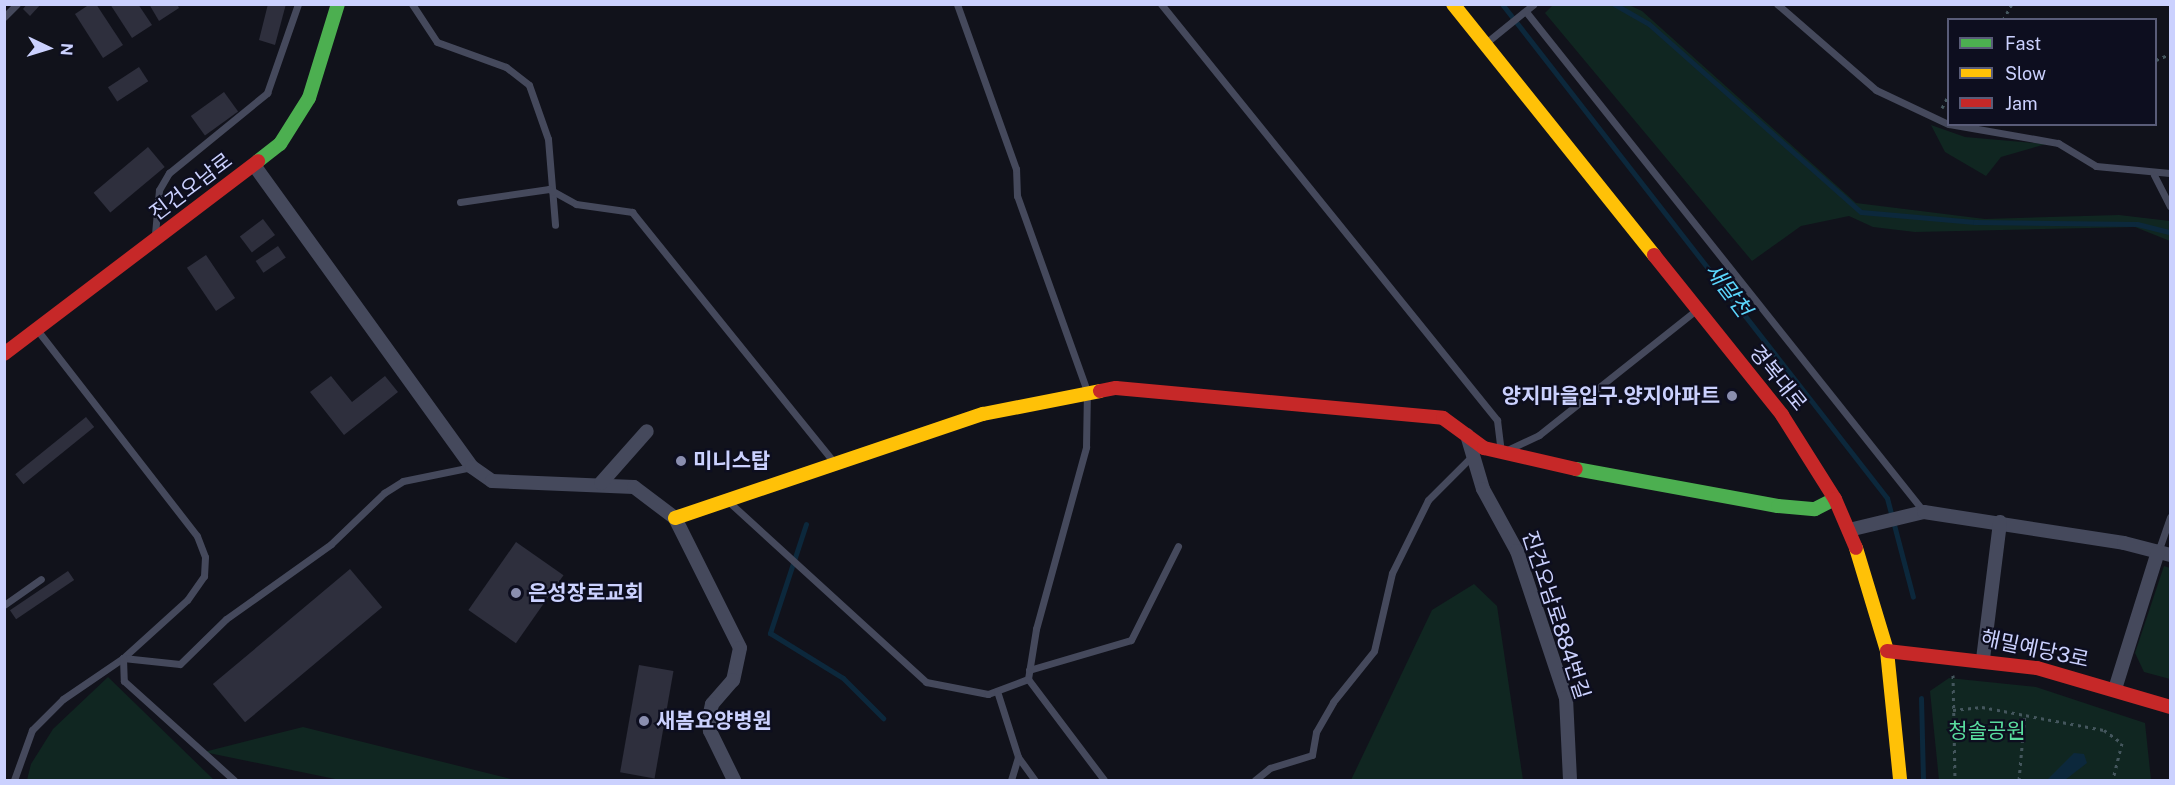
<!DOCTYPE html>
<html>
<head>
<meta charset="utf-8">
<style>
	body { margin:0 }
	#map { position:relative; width:2175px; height:785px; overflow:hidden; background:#11121b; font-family:"Public Sans","Noto Sans KR",sans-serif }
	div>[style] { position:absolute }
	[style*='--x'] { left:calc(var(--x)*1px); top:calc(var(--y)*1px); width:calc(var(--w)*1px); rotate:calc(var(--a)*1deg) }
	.green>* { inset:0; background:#102621 }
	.water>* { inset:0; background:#0c283c }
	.stream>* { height:5px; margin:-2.5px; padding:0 2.5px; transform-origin:2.5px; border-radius:2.5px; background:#0c283c }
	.building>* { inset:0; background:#2e2f3d; transform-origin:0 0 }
	.path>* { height:3px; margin-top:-1.5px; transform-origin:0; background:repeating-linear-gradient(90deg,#44565d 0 3px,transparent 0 7.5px) }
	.lane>* { height:7px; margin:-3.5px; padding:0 3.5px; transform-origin:3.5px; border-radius:3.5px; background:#45495c }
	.street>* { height:14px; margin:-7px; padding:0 7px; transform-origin:7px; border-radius:7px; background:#45495c }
	.fast>* { height:14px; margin:-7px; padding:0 7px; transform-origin:7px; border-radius:7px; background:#4caf50 }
	.slow>* { height:14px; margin:-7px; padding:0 7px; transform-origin:7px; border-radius:7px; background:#ffc107 }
	.jam>* { height:14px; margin:-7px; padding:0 7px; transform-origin:7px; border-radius:7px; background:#c62828 }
	.dots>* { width:16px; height:16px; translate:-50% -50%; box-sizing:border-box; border:3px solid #0d0e1f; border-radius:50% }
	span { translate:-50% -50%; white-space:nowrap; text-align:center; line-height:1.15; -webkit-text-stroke:4.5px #0d0e1f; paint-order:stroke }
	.street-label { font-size:21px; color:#cbd1fe }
	.poi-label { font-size:21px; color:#cbd1fe; font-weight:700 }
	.right { translate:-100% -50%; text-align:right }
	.left { translate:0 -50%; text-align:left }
	.park-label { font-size:21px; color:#59dc9e }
	.water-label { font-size:22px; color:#5bd6fc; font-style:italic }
	.frame { position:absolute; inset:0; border:6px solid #cbd1fe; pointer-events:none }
	.legend { position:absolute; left:1947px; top:18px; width:210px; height:108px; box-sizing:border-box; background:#0d0e1f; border:2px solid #595c78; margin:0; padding:8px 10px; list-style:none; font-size:18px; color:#cbd1fe }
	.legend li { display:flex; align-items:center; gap:12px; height:30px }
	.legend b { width:30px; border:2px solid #595c78 }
	.north { position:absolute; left:18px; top:18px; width:60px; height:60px; -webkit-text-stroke:4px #0d0e1f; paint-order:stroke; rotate:94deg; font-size:16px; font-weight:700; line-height:24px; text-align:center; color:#cbd1fe }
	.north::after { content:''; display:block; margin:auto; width:21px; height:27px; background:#cbd1fe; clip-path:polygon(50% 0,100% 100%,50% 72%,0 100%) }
</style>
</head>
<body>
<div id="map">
	<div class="green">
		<div style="clip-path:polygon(1553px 5px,1629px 5px,1642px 11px,1856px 203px,1985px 219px,2119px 215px,2170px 221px,2170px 241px,2135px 227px,1915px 232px,1873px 227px,1849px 216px,1801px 226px,1752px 261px,1545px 13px)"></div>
		<div style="clip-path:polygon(1931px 125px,1965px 137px,2046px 144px,2001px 157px,1986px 176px,1945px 152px)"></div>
		<div style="clip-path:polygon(2164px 566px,2170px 568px,2170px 679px,2144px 672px,2135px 653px)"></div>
		<div style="clip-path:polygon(1474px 584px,1497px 606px,1523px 780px,1351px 780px,1432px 610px)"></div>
		<div style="clip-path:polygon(108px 677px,214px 780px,27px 780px,31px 764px,53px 729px)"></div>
		<div style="clip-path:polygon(1949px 678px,2036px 687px,2145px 723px,2151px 780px,1939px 780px,1930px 691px)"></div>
		<div style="clip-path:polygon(303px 727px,515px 780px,340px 780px,204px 752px)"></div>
	</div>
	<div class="water">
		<div style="clip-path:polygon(2074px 753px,2084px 754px,2087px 763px,2065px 780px,2047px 780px)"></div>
	</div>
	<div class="stream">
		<div style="--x:1502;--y:4;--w:626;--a:52.07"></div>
		<div style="--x:1887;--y:498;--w:102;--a:75.3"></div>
		<div style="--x:1614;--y:4;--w:40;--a:29.7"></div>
		<div style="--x:1649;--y:24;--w:283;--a:41.6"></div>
		<div style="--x:1861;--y:212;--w:114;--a:5"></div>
		<div style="--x:1975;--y:222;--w:162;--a:0.7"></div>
		<div style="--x:2137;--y:224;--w:34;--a:14"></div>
		<div style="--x:806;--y:524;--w:115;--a:108.3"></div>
		<div style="--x:770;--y:633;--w:86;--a:31.7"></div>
		<div style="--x:843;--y:678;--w:57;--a:45"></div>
		<div style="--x:1921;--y:698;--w:82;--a:88.6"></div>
	</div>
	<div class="building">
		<div style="clip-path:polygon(27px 4px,41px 4px,30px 16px,23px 9px)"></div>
		<div style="clip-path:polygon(90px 4px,96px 4px,123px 45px,103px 58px,75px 14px)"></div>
		<div style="clip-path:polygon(110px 4px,138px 4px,152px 25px,132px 38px)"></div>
		<div style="clip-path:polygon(149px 4px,177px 4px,179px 8px,159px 21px)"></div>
		<div style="clip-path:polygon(268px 4px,286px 4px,275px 45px,259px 40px)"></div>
		<div style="left:139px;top:67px;width:17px;height:37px;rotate:57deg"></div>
		<div style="left:224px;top:92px;width:24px;height:41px;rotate:54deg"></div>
		<div style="left:148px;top:147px;width:26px;height:71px;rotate:50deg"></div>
		<div style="left:263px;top:219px;width:20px;height:29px;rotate:53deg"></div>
		<div style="left:278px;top:246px;width:14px;height:27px;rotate:56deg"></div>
		<div style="left:206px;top:255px;width:52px;height:23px;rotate:56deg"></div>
		<div style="clip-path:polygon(331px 376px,352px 402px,385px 376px,398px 392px,344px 435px,310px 392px)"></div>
		<div style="left:86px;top:417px;width:13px;height:91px;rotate:51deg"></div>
		<div style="left:516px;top:542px;width:58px;height:83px;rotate:35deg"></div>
		<div style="left:350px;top:569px;width:50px;height:179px;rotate:50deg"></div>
		<div style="left:68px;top:571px;width:11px;height:70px;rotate:56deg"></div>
		<div style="left:639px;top:665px;width:35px;height:109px;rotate:10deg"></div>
	</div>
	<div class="path">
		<div style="--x:2003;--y:20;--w:18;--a:-61"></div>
		<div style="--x:2156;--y:60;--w:15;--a:-23"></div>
		<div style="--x:1942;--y:108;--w:13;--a:-63"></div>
		<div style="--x:1953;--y:675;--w:105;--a:88.9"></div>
		<div style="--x:1953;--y:710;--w:29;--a:-6"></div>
		<div style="--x:1982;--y:707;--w:124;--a:10.7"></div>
		<div style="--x:2104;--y:730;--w:22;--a:36"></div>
		<div style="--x:2122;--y:743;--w:38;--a:104"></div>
		<div style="--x:2019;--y:780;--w:67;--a:-84.9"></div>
	</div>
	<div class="lane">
		<div style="--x:412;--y:4;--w:45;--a:56.7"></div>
		<div style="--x:437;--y:42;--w:73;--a:19.9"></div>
		<div style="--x:506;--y:67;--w:29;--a:38"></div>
		<div style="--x:529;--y:85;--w:57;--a:70.6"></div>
		<div style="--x:548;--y:139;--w:86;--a:85.3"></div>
		<div style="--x:1161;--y:4;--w:535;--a:51.07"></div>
		<div style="--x:1497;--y:420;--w:33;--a:83"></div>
		<div style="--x:1501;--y:453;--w:42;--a:-25.3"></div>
		<div style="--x:1539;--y:435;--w:199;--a:-38.5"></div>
		<div style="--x:1777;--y:4;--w:131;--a:41"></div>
		<div style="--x:1876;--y:90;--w:80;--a:25.3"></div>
		<div style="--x:1527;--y:13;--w:638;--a:51.49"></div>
		<div style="--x:4;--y:17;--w:18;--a:-45"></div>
		<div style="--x:1487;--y:42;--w:60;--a:-39"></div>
		<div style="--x:1949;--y:124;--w:111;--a:9.9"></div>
		<div style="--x:2058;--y:143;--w:44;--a:31.2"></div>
		<div style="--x:2096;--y:166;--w:74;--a:5.4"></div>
		<div style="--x:2154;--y:175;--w:35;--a:63"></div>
		<div style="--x:460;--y:202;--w:90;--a:-8.3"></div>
		<div style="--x:549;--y:189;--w:31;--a:29"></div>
		<div style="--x:576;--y:204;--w:57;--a:8.1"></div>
		<div style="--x:632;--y:212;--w:320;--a:51.1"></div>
		<div style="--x:155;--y:234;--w:44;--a:-84.8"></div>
		<div style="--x:159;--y:190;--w:20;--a:-60"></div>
		<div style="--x:169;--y:173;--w:127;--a:-39.2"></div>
		<div style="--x:267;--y:93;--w:94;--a:-70.8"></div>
		<div style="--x:38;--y:331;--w:259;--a:52.2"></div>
		<div style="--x:197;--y:536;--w:22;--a:69"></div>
		<div style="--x:205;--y:557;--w:19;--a:93"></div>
		<div style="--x:204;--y:576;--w:29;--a:125"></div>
		<div style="--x:187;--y:600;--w:86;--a:137.8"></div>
		<div style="--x:123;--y:658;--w:57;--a:6"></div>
		<div style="--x:180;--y:664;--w:64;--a:-44.4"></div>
		<div style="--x:226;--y:619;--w:129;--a:-35.5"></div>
		<div style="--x:331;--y:544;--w:74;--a:-43.9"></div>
		<div style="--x:384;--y:493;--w:22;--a:-32"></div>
		<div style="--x:403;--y:481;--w:70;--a:-11.5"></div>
		<div style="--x:729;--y:502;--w:267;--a:42.4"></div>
		<div style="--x:926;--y:682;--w:63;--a:11"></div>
		<div style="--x:988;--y:694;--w:43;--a:-20.6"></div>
		<div style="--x:1028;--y:679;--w:51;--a:-80.9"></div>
		<div style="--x:1036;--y:629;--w:189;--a:-74.6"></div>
		<div style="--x:1086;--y:447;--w:56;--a:-89"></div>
		<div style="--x:1087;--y:391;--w:207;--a:-109.7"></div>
		<div style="--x:1017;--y:196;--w:27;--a:-92"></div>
		<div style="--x:1016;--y:169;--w:175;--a:-109.7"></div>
		<div style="--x:2158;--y:552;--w:37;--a:-71"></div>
		<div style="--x:4;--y:605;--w:45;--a:-35.1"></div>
		<div style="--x:1029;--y:670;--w:106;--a:-16.4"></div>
		<div style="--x:1131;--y:640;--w:105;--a:-63.4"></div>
		<div style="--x:1028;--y:679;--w:126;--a:53"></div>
		<div style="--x:997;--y:691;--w:69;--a:72.3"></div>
		<div style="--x:1018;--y:757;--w:29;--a:54"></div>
		<div style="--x:14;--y:780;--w:53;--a:-70.2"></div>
		<div style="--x:32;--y:730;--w:44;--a:-45"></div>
		<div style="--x:63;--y:699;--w:73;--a:-34.3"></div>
		<div style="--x:123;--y:658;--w:23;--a:88"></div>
		<div style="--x:124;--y:681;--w:148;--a:42"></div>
		<div style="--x:1011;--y:780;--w:24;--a:-73"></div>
		<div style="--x:1255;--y:780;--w:19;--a:-39"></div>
		<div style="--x:1270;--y:768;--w:44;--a:-17.2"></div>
		<div style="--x:1312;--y:755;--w:23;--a:-80"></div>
		<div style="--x:1316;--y:732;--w:34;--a:-60"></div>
		<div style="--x:1333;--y:702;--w:65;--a:-51.2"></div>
		<div style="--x:1374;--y:651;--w:80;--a:-77"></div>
		<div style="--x:1392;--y:573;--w:81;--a:-63.7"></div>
		<div style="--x:1428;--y:500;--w:61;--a:-45"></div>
	</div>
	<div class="street">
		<div style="--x:254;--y:165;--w:372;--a:54.2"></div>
		<div style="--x:472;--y:467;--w:24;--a:35"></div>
		<div style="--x:492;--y:481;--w:142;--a:2.4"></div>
		<div style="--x:634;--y:487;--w:51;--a:37.1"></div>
		<div style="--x:675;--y:518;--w:145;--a:63.4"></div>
		<div style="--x:740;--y:648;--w:33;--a:102"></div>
		<div style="--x:733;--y:680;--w:32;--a:131"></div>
		<div style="--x:712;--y:704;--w:14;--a:102"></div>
		<div style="--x:709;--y:718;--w:13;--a:86"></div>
		<div style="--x:710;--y:731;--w:55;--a:63.9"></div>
		<div style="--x:1467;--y:435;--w:56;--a:73.5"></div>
		<div style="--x:1483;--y:489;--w:71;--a:61.3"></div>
		<div style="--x:1517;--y:551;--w:155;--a:71.6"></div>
		<div style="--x:1566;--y:698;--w:82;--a:87.2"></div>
		<div style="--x:601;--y:483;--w:69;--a:-48.5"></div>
		<div style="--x:1849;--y:530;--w:77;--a:-13.5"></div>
		<div style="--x:1924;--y:512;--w:202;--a:8.8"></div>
		<div style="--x:2124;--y:543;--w:48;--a:14.6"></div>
		<div style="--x:1983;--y:659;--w:138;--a:-82.9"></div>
		<div style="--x:2115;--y:689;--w:144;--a:-72.6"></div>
	</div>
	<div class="fast">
		<div style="--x:258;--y:161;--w:28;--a:-38"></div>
		<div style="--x:280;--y:144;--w:54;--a:-57.8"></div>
		<div style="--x:309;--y:98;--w:98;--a:-72.9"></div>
		<div style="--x:1576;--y:469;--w:205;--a:10.4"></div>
		<div style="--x:1778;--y:506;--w:37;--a:5"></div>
		<div style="--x:1815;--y:509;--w:22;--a:-27"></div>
	</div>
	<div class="slow">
		<div style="--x:1453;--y:4;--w:322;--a:51.3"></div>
		<div style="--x:675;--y:518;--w:325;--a:-18.7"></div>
		<div style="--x:983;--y:414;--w:119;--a:-11.1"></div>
		<div style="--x:1856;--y:548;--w:108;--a:73.2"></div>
		<div style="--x:1887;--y:651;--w:130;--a:84.2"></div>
	</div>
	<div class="jam">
		<div style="--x:1654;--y:255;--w:205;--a:51.3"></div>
		<div style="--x:1782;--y:415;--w:99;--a:57.8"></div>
		<div style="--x:1835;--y:499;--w:53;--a:66.8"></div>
		<div style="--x:4;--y:354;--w:319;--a:-37.2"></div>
		<div style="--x:1100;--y:391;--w:16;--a:-11"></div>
		<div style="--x:1116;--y:388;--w:328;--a:5.2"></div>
		<div style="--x:1443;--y:418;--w:51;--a:36.2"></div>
		<div style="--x:1484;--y:448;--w:94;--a:12.9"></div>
		<div style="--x:1887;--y:651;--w:151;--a:6.5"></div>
		<div style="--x:2037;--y:668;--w:139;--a:16.3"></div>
	</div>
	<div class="dots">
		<div style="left:1732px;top:396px;background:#8a8eaf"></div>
		<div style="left:681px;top:461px;background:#8a8eaf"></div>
		<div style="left:516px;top:593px;background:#8a8eaf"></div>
		<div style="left:644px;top:721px;background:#8a8eaf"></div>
	</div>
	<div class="street-label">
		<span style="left:191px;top:187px;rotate:-37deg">진건오남로</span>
		<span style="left:1778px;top:378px;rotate:51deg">경복대로</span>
		<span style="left:1556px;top:615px;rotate:72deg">진건오남로884번길</span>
		<span style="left:2035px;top:649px;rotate:12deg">해밀예당3로</span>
	</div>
	<div class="poi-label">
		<span class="right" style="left:1720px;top:396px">양지마을입구.양지아파트</span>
		<span class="left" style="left:693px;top:461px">미니스탑</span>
		<span class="left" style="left:528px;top:593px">은성장로교회</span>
		<span class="left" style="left:656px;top:721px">새봄요양병원</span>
	</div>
	<div class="park-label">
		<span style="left:1987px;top:731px">청솔공원</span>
	</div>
	<div class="water-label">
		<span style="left:1728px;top:290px;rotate:53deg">새말천</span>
	</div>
	<div class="frame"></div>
	<ul class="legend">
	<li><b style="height:8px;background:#4caf50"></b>Fast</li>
	<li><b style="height:8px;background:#ffc107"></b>Slow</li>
	<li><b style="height:8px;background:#c62828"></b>Jam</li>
	</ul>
	<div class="north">N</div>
</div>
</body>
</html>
